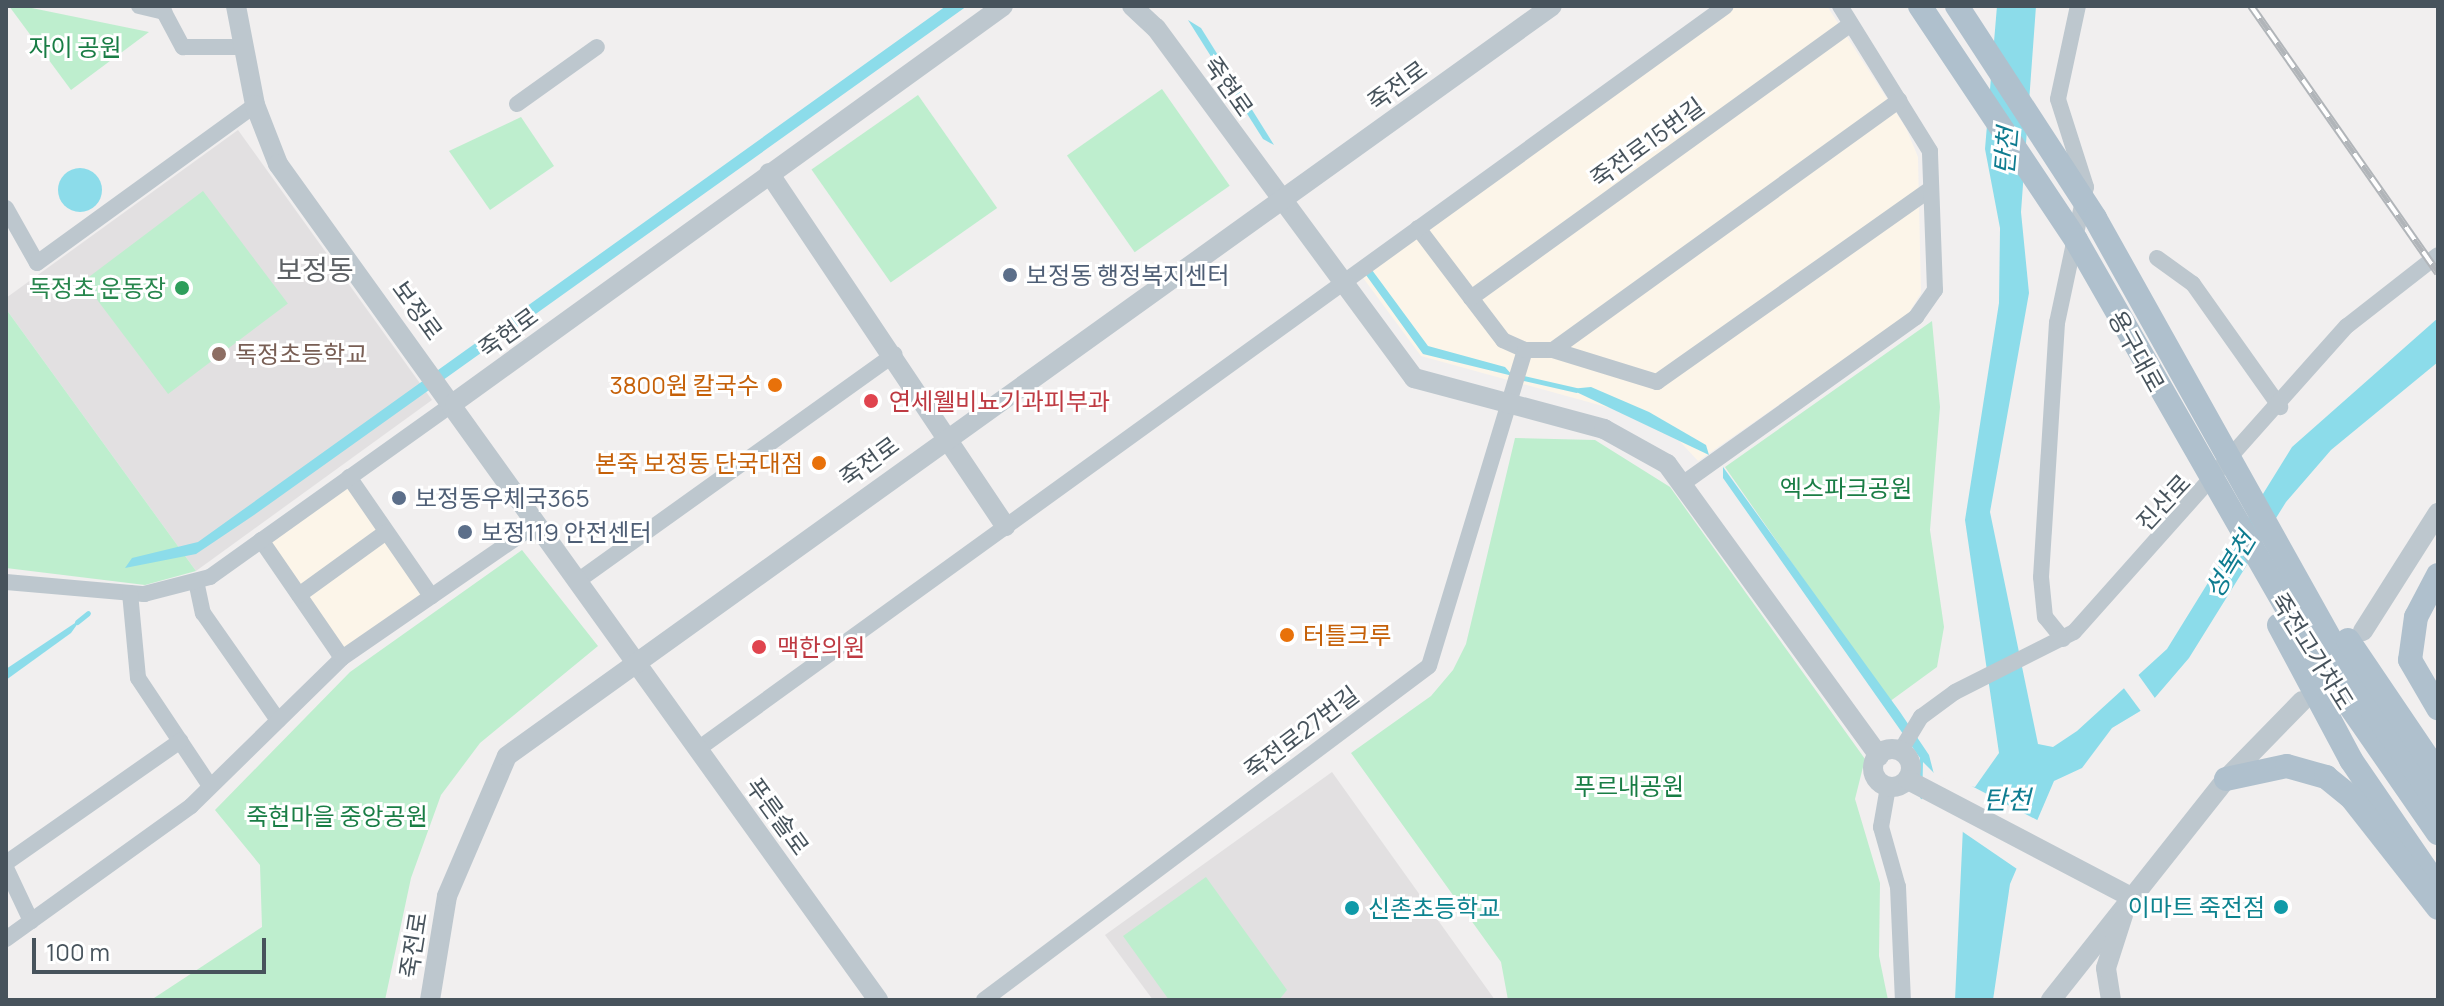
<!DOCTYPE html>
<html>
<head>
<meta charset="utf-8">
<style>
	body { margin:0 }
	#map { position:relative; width:2444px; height:1006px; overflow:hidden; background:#f1efef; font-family:Manrope,"Noto Sans KR",sans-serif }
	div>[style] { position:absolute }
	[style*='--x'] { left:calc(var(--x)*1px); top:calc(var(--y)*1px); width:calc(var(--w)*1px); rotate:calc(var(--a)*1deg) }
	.commercial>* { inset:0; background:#fcf5e9; transform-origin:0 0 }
	.education>* { inset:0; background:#e2e0e1 }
	.green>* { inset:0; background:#beeece; transform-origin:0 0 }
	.water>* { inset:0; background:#8cdcea }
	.round { border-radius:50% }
	.pier>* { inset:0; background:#f1efef }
	.stream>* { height:5px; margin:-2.5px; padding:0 2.5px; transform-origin:2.5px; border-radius:2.5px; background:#8cdcea }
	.minor>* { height:16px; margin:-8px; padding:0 8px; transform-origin:8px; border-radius:8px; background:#bdc7ce }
	.tertiary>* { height:20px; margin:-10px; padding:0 10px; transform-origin:10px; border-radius:10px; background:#bdc7ce }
	.tertiary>.ring { margin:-10px; padding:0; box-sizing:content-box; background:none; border:20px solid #bdc7ce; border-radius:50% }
	.primary>* { height:24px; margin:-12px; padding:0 12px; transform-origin:12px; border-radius:12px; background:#afc0cd }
	.rail>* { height:8px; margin-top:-4px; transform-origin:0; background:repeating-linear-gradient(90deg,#fff 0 15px,#b1b5b9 0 30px); box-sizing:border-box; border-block:2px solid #b1b5b9 }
	.dots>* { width:22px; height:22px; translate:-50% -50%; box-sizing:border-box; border:4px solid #fff; border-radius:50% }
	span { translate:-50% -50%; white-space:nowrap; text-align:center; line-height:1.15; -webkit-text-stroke:6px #fff; paint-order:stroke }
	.park-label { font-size:24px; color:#197d45 }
	.street-label { font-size:24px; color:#47535c }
	.service-label { font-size:24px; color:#4e5e75 }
	.left { translate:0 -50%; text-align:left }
	.leisure-label { font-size:24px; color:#27864d }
	.right { translate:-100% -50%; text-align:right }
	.education-label { font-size:24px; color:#785e54 }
	.food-label { font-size:24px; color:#c56008 }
	.health-label { font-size:24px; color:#be3a42 }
	.culture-label { font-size:24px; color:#0d838f }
	.water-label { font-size:26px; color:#0f7c90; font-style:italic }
	.quarter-label { font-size:28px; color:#5c6064 }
	.frame { position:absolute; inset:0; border:8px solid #47535c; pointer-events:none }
	.scale { position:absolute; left:32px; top:938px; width:234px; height:36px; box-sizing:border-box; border:4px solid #47535c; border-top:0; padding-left:10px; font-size:24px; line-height:28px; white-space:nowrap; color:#47535c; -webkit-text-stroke:6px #fff; paint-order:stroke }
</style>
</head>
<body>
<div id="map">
	<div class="commercial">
		<div style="clip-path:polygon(1732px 6px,1827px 6px,1906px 128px,1918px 157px,1921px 293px,1907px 316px,1698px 461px,1673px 434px,1639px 416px,1421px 356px,1361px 275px)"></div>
		<div style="left:349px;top:480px;width:140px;height:105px;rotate:56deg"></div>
	</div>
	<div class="education">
		<div style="clip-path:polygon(238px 130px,432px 400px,196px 571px,6px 309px,6px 298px)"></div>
		<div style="clip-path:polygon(1332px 772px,1495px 1000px,1153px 1000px,1105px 935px)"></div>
	</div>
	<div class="green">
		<div style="clip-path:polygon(9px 6px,22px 6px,149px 32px,71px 90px)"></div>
		<div style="left:1162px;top:89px;width:118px;height:116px;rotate:55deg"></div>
		<div style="left:918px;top:95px;width:138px;height:130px;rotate:55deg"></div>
		<div style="clip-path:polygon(521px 117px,554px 166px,490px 210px,449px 151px)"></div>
		<div style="left:203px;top:191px;width:141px;height:150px;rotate:53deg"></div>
		<div style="clip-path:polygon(6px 309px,196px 571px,145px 585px,6px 568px)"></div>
		<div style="clip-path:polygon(1932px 321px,1940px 407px,1930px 530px,1944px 627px,1937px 667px,1889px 702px,1725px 467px)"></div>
		<div style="clip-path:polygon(1515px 438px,1595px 440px,1670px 487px,1865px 759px,1855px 799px,1880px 883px,1879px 956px,1888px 1000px,1508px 1000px,1501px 962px,1351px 753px,1431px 696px,1453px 670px,1466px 644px)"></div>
		<div style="clip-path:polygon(522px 550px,598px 646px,480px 743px,441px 795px,411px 878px,385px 1000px,151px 1000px,262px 927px,260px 865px,215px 810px,350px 672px)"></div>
		<div style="clip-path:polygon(1206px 877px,1287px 990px,1279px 1000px,1169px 1000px,1123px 936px)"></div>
	</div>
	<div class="water">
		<div style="clip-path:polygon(946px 6px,967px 6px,254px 515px,196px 554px,125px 568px,132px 558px,198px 542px)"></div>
		<div style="clip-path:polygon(1997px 6px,2036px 6px,2021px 212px,2029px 293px,1990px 512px,2038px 744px,2053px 747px,2077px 731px,2167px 649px,2292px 447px,2438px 318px,2438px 362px,2331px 450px,2286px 502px,2189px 658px,2147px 707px,2112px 728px,2082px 768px,2054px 781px,2010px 884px,1993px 1000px,1955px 1000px,1963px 827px,1920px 798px,1920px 758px,1723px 478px,1723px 467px,1900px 712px,1929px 755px,1936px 782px,1975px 787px,1999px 753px,1965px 520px,1999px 303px,2000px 228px,1985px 149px)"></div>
		<div style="clip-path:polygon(1188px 20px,1201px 28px,1274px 145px,1263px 139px)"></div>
		<div class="round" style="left:58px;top:168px;width:44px;height:44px"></div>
		<div style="clip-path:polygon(1372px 270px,1428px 346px,1505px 367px,1513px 376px,1423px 354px,1366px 275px)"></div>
		<div style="clip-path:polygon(1591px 387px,1649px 412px,1706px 445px,1709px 455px,1570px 389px)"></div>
		<div style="clip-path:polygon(81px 619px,71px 633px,6px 680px,6px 669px)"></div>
	</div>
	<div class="pier">
		<div style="clip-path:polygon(2137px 673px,2157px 701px,2143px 714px,2123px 687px)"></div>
		<div style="clip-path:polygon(1923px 762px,1939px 778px,1962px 781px,2039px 821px,2020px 871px,1922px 804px)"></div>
	</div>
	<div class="stream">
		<div style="--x:1519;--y:377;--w:58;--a:12.8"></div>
		<div style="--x:77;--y:622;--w:14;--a:-39"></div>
	</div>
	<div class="minor">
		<div style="--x:139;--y:6;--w:26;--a:13"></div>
		<div style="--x:164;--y:12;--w:40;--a:62"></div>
		<div style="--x:183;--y:47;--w:56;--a:0"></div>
		<div style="--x:517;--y:104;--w:98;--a:-35.5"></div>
		<div style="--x:6;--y:208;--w:63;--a:60.6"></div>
		<div style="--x:37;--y:263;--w:269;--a:-35.9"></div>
		<div style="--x:1418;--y:228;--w:88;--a:52.9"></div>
		<div style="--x:2157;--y:258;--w:44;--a:35.8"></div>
		<div style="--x:2193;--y:284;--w:151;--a:54.7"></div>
		<div style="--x:1525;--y:350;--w:24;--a:-156"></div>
		<div style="--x:1503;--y:340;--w:53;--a:-127.3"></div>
		<div style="--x:1471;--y:298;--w:468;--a:-35.8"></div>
		<div style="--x:1553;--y:350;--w:109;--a:17.1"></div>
		<div style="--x:1657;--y:382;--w:335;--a:-35.2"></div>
		<div style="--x:349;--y:477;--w:145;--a:55.4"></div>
		<div style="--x:1685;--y:482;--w:284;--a:-35.5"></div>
		<div style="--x:1916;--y:317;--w:33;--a:-55"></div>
		<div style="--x:1935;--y:290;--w:139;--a:-92.1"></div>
		<div style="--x:1930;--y:151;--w:171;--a:-121.8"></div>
		<div style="--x:261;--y:540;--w:143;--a:55.5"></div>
		<div style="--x:579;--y:580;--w:388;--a:-35.6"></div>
		<div style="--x:196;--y:581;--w:33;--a:78"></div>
		<div style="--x:203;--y:613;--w:131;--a:55"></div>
		<div style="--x:6;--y:582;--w:139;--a:5"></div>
		<div style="--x:144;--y:594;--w:68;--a:-14.4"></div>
		<div style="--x:210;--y:577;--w:301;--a:-35.5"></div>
		<div style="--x:130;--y:593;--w:85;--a:84.6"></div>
		<div style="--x:138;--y:678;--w:130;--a:56.3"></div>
		<div style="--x:299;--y:595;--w:107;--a:-35.9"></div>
		<div style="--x:2063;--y:639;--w:28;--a:-129"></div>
		<div style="--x:2045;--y:617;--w:40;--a:-95.7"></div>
		<div style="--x:2041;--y:577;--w:255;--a:-86.4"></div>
		<div style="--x:2057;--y:323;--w:139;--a:-78"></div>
		<div style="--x:2086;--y:187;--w:92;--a:-107.7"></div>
		<div style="--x:2058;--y:99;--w:95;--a:-77.9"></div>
		<div style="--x:698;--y:749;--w:1268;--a:-35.86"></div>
		<div style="--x:1901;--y:750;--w:39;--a:-59"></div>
		<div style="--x:1921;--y:717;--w:42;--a:-36.3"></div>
		<div style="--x:1955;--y:692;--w:133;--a:-26.8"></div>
		<div style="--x:2074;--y:632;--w:410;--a:-48.3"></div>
		<div style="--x:2347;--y:326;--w:115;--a:-38"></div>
		<div style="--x:1888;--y:787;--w:41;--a:99.9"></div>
		<div style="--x:1881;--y:827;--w:62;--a:74.2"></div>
		<div style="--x:1898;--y:887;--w:113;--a:87.5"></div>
		<div style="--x:6;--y:863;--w:213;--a:-35"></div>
		<div style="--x:6;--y:868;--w:59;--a:64.7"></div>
		<div style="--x:6;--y:939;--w:228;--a:-35.7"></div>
		<div style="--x:191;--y:806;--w:211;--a:-44.4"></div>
		<div style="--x:342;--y:658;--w:236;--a:-34.6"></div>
		<div style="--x:984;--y:1000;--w:556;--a:-36.89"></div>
		<div style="--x:1429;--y:666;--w:330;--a:-73.1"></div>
		<div style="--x:1525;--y:350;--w:28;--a:0"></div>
		<div style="--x:1553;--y:350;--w:427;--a:-35.8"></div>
	</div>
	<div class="tertiary">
		<div style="--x:236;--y:6;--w:101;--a:79.1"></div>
		<div style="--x:255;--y:105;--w:63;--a:68.7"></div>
		<div style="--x:278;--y:164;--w:1029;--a:54.33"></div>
		<div style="--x:1132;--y:6;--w:33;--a:43"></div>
		<div style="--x:1156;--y:28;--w:435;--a:53.6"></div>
		<div style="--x:1414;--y:378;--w:197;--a:15"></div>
		<div style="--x:1604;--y:429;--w:72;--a:29.1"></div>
		<div style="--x:1667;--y:464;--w:361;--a:54"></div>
		<div style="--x:769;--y:173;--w:425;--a:56.2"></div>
		<div style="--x:455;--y:402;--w:676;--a:-35.85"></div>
		<div style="--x:2363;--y:631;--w:140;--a:-57.6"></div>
		<div class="ring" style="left:1873px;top:749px;width:18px;height:18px"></div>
		<div style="--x:1908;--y:780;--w:250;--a:27.7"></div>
		<div style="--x:430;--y:1000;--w:105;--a:-80.7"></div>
		<div style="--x:447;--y:896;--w:152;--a:-66.8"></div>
		<div style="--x:507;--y:756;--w:1286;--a:-35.67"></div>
		<div style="--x:2051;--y:1000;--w:282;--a:-51.6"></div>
		<div style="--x:2226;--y:779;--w:109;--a:-45.7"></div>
		<div style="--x:2111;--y:1000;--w:32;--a:-99"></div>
		<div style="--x:2106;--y:968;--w:56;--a:-72.2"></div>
	</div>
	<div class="primary">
		<div style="--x:1920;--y:6;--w:281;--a:56.3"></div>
		<div style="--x:2076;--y:240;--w:465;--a:60.2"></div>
		<div style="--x:2307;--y:644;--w:230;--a:55.3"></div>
		<div style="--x:1957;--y:6;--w:253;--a:56.9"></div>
		<div style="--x:2095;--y:218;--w:545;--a:60.8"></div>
		<div style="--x:2361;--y:694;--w:133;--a:54.8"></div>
		<div style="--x:2438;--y:575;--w:47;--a:117.6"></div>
		<div style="--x:2416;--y:617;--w:43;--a:97.9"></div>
		<div style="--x:2410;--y:660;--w:56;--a:59.7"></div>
		<div style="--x:2279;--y:625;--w:153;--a:61.9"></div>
		<div style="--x:2351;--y:760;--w:154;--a:55.6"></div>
		<div style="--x:2348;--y:640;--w:161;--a:55.9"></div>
		<div style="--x:2226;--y:779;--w:62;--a:-12"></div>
		<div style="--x:2287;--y:766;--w:41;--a:15.8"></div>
		<div style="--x:2326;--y:777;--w:32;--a:39"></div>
		<div style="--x:2351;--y:797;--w:141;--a:51.9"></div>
	</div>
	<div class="rail">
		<div style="--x:2251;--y:6;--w:326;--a:55"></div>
	</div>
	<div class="dots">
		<div style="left:1010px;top:275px;background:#5c6f8a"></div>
		<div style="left:182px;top:288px;background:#2e9e5b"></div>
		<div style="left:219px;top:354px;background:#8d6e63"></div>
		<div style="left:775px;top:385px;background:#e8710a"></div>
		<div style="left:871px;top:401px;background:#e0444e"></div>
		<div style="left:819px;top:463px;background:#e8710a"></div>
		<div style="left:399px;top:498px;background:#5c6f8a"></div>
		<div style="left:465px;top:532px;background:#5c6f8a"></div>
		<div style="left:1287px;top:635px;background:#e8710a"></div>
		<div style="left:759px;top:647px;background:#e0444e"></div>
		<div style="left:2281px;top:907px;background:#0f9aa8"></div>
		<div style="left:1352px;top:908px;background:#0f9aa8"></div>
	</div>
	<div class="park-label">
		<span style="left:75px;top:47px">자이 공원</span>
		<span style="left:1846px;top:488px">엑스파크공원</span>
		<span style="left:1629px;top:786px">푸르내공원</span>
		<span style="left:337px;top:816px">죽현마을 중앙공원</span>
	</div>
	<div class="street-label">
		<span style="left:1397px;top:85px;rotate:-36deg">죽전로</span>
		<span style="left:1229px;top:86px;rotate:55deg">죽현로</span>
		<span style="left:1647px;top:142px;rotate:-36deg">죽전로15번길</span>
		<span style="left:418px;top:310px;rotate:54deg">보정로</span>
		<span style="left:508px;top:332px;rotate:-36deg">죽현로</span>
		<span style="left:2137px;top:351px;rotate:61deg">용구대로</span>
		<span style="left:869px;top:461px;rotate:-36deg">죽전로</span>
		<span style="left:2163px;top:502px;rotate:-47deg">진산로</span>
		<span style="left:2313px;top:651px;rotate:58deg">죽전고가차도</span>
		<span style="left:1301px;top:732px;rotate:-37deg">죽전로27번길</span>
		<span style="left:778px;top:816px;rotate:54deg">푸른솔로</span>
		<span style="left:413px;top:945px;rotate:-81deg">죽전로</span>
	</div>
	<div class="service-label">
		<span class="left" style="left:1026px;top:275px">보정동 행정복지센터</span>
		<span class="left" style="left:415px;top:498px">보정동우체국365</span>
		<span class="left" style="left:481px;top:532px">보정119 안전센터</span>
	</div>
	<div class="leisure-label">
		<span class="right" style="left:166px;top:288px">독정초 운동장</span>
	</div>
	<div class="education-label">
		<span class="left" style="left:235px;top:354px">독정초등학교</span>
	</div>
	<div class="food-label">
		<span class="right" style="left:759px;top:385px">3800원 칼국수</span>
		<span class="right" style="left:803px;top:463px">본죽 보정동 단국대점</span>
		<span class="left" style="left:1303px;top:635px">터틀크루</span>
	</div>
	<div class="health-label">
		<span class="left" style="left:889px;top:401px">연세웰비뇨기과피부과</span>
		<span class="left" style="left:777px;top:647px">맥한의원</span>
	</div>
	<div class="culture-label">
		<span class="right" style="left:2265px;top:907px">이마트 죽전점</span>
		<span class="left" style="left:1368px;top:908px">신촌초등학교</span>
	</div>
	<div class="water-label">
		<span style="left:2006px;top:151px;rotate:-85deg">탄천</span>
		<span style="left:2230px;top:565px;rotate:-59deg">성복천</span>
		<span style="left:2007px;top:800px">탄천</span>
	</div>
	<div class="quarter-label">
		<span style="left:315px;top:269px">보정동</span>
	</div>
	<div class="frame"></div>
	<div class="scale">100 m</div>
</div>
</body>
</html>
